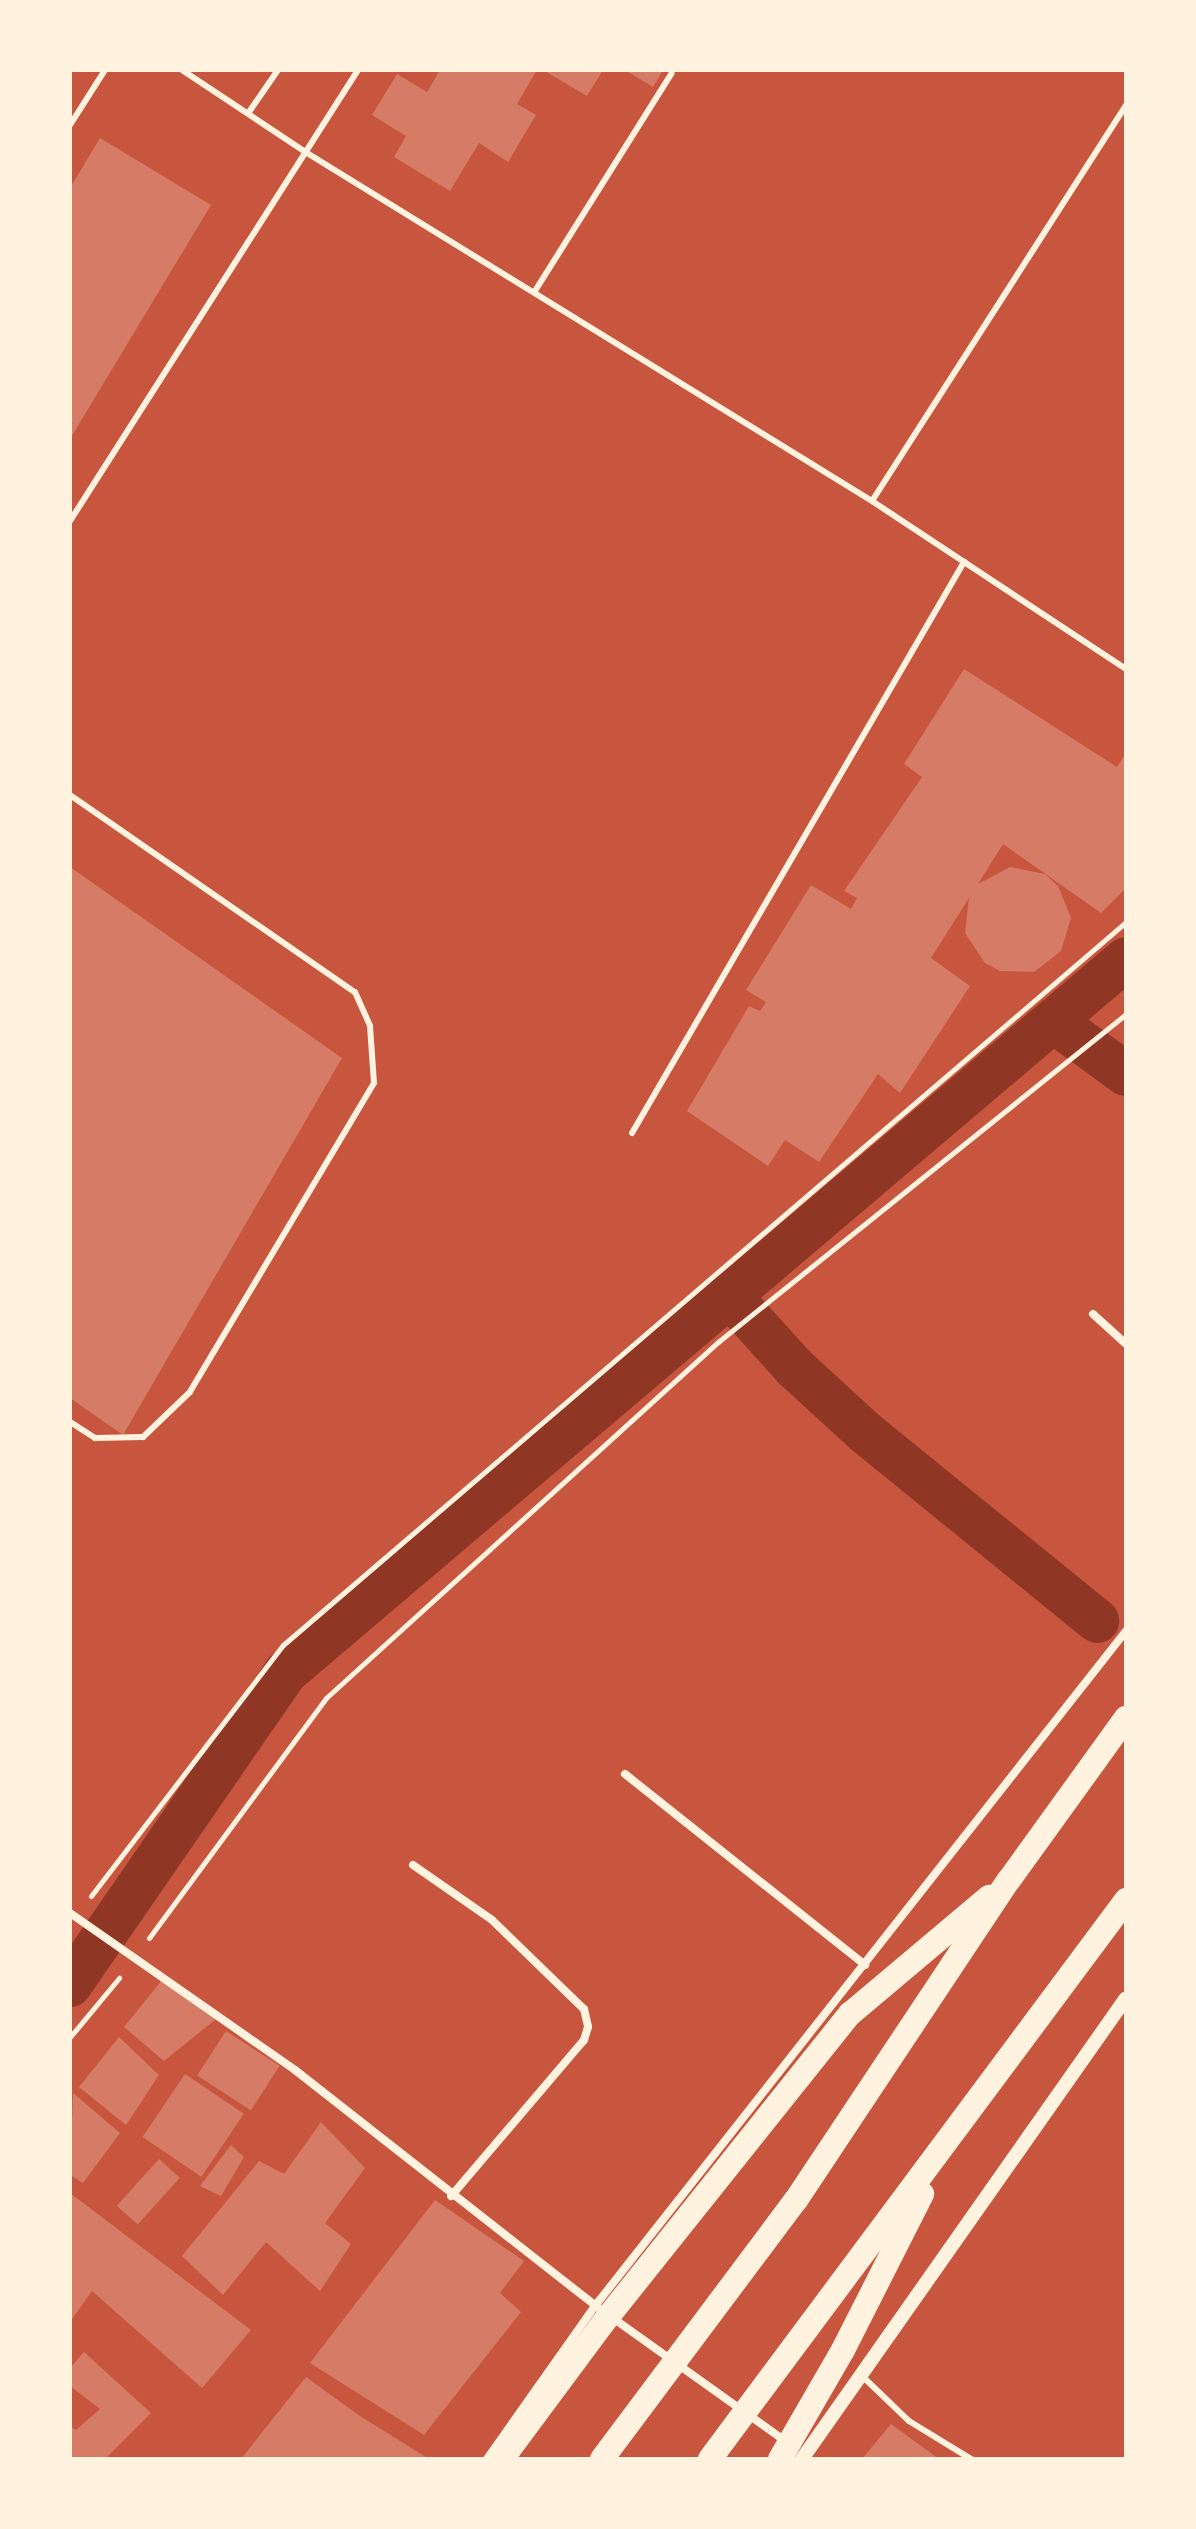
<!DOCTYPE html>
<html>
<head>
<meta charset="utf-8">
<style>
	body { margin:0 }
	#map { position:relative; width:1196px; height:2529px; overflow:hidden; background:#c8553d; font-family:Signika,sans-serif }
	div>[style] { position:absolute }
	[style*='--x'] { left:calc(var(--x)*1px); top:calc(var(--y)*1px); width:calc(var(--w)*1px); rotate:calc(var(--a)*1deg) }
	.canal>* { height:44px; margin:-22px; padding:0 22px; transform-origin:22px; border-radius:22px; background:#8f3625 }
	.building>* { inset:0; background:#d67c66; transform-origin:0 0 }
	.path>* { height:5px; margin:-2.5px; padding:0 2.5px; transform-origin:2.5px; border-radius:2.5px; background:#fff3e0 }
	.service>* { height:6px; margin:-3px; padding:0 3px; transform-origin:3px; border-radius:3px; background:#fff3e0 }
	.minor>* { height:8px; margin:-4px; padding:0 4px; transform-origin:4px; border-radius:4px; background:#fff3e0 }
	.tertiary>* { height:14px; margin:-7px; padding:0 7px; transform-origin:7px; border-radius:7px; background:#fff3e0 }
	.motorway>* { height:24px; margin:-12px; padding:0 12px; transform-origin:12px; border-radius:12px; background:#fff3e0 }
	span { translate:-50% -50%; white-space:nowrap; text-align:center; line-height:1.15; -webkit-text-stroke:6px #fff3e0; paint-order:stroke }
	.frame { position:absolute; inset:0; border:72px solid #fff3e0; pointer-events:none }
</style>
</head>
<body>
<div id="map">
	<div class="canal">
		<div style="--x:1053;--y:1021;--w:90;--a:36"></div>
		<div style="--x:729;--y:1295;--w:98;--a:47.9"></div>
		<div style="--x:795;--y:1368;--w:96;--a:42.5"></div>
		<div style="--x:866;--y:1433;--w:298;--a:39.1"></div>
		<div style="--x:70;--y:1985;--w:379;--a:-55.4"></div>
		<div style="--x:285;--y:1673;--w:1103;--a:-40.33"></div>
	</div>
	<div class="building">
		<div style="clip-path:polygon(440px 70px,537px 70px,517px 104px,536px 115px,508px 162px,479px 143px,450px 191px,394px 157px,406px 136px,372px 115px,397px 74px,427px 92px)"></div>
		<div style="clip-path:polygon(543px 70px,603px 70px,587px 96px)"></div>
		<div style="clip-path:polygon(625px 70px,663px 70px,653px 87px)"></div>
		<div style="clip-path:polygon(100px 138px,211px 205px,70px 439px,70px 188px)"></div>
		<div style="clip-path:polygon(964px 669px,1117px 767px,1126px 753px,1126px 888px,1101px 913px,1003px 844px,978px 884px,1010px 867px,1045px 874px,1058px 886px,1071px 918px,1061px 951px,1034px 972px,1000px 971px,985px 963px,965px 933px,969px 898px,931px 958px,970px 986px,900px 1093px,878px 1074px,819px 1162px,785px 1140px,768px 1166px,687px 1111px,749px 1006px,760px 1011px,766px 1002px,746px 990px,811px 885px,851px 909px,857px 898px,844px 891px,922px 777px,904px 764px)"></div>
		<div style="clip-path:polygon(70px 867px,342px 1058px,123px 1435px,70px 1398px)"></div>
		<div style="clip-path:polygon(162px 1980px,216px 2019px,164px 2061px,124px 2027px)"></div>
		<div style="left:226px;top:2031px;width:64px;height:53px;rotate:33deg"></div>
		<div style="clip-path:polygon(119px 2037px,159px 2075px,126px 2125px,79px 2087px)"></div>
		<div style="left:185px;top:2074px;width:71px;height:76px;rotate:34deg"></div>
		<div style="clip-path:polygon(73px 2093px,120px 2133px,83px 2183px,70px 2175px)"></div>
		<div style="clip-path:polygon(321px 2122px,365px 2168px,325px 2223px,351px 2244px,320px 2291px,266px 2242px,223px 2295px,182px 2256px,259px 2161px,284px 2174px)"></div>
		<div style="clip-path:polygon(231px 2145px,244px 2157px,221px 2196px,200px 2186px)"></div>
		<div style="left:159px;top:2159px;width:28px;height:63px;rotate:42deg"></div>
		<div style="clip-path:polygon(70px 2193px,251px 2330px,202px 2388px,92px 2291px,70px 2322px)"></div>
		<div style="clip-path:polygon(435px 2200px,524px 2261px,500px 2293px,521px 2312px,424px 2435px,310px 2363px)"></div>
		<div style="clip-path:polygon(84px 2352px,151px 2413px,105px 2459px,70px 2459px,70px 2426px,76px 2430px,100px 2409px,70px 2386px,70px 2368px)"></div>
		<div style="clip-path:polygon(306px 2377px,360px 2416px,429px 2459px,241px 2459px)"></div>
		<div style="clip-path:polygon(891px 2424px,939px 2459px,862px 2459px)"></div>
	</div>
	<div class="path">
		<div style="--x:91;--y:1896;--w:316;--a:-52.6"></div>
		<div style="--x:283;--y:1645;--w:1111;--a:-40.62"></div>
		<div style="--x:149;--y:1938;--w:298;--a:-53.6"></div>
		<div style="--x:326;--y:1698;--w:530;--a:-42.24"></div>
		<div style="--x:718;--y:1342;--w:523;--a:-38.8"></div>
		<div style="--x:70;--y:2037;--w:77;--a:-50.3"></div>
	</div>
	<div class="service">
		<div style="--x:182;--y:70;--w:150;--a:33.6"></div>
		<div style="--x:307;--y:153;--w:664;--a:31.63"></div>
		<div style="--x:872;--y:501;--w:305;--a:33.5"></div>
		<div style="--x:249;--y:112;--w:51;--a:-55.4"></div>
		<div style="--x:70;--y:125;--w:65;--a:-57.5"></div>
		<div style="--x:535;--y:291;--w:257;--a:-57.9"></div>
		<div style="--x:872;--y:501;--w:470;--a:-57.3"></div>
		<div style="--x:70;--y:521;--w:535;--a:-57.44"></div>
		<div style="--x:70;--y:795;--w:346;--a:34.7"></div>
		<div style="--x:355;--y:992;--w:37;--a:66"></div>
		<div style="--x:370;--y:1026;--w:57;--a:86"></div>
		<div style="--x:374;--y:1083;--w:360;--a:120.8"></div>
		<div style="--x:190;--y:1392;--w:65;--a:136.2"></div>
		<div style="--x:143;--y:1437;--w:48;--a:178.8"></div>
		<div style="--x:95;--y:1438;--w:30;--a:-147"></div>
		<div style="--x:632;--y:1133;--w:661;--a:-59.82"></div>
		<div style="--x:860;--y:2374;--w:68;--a:43.8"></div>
		<div style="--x:909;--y:2421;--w:73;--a:31.5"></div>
	</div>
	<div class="minor">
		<div style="--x:1093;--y:1314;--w:45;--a:42.3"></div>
		<div style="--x:625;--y:1774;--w:307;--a:38.5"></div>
		<div style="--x:413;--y:1865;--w:96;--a:34.8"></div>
		<div style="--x:492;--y:1920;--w:128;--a:44.1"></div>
		<div style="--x:584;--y:2009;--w:18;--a:77"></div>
		<div style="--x:588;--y:2027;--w:14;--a:107"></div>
		<div style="--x:584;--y:2040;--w:205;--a:130.4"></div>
		<div style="--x:70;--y:1913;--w:274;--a:34.9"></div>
		<div style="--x:295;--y:2070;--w:386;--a:38.1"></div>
		<div style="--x:610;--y:2316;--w:219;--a:35.5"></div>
		<div style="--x:487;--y:2459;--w:187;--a:-54.8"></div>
		<div style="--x:595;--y:2306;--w:859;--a:-51.81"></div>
	</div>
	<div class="tertiary">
		<div style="--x:802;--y:2459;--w:563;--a:-54.9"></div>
	</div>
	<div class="motorway">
		<div style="--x:502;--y:2459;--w:169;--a:-53.4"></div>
		<div style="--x:603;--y:2323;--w:396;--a:-51.4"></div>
		<div style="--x:850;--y:2014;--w:182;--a:-40.1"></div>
		<div style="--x:602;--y:2459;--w:324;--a:-53.2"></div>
		<div style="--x:796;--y:2200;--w:384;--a:-56.4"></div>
		<div style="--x:1009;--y:1880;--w:200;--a:-54.2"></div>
		<div style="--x:710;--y:2459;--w:697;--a:-53.34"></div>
		<div style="--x:780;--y:2459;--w:126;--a:-60"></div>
		<div style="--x:843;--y:2350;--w:175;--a:-63.1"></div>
	</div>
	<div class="frame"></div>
</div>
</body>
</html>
